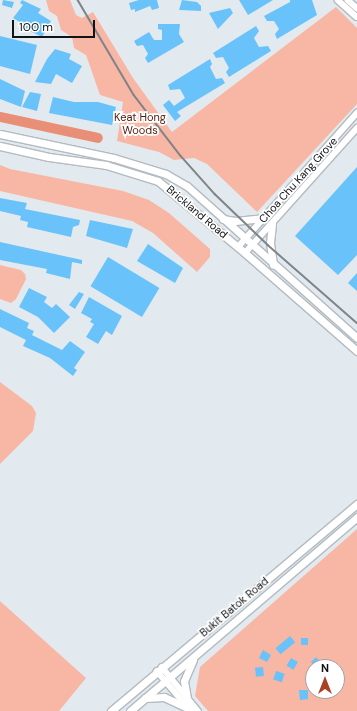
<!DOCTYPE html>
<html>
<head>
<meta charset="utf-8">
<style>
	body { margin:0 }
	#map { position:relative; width:357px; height:711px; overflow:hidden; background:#e3eaef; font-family:"DM Sans",sans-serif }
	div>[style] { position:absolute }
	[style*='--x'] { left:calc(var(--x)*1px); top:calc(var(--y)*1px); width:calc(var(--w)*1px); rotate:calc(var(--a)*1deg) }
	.green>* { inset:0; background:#f8b6a5 }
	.river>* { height:10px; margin:-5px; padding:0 5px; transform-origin:5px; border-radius:5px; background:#ea8f77 }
	.building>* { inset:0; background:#69c2f9; transform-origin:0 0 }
	.roads { filter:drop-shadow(1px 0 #b4bbc0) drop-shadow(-1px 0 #b4bbc0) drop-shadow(0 1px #b4bbc0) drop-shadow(0 -1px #b4bbc0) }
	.minor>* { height:5.5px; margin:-2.75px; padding:0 2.75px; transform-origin:2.75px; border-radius:2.75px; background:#fff }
	.major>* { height:7px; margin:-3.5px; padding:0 3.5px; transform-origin:3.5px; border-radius:3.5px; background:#fff }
	.rail>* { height:1.5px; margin:-0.75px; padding:0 0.75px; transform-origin:0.75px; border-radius:0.75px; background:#7f8488 }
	span { translate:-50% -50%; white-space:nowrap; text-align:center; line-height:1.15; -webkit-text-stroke:3.5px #fff; paint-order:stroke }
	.park-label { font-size:11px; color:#501909 }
	.street-label { font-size:11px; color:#111315 }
	.north { position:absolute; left:305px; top:659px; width:40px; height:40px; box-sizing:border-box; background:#fff; border:1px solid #a0a1a1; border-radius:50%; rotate:0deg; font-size:11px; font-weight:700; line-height:16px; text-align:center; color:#111315 }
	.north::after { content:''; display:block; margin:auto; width:14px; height:18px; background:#aa4125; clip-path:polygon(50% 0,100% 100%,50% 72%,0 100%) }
	.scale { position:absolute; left:12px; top:20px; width:83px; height:18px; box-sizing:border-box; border:2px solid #111315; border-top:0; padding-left:5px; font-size:12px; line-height:14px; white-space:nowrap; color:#111315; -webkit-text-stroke:3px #fff; paint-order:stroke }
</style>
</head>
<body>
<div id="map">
	<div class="green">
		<div style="clip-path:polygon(46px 0,70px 0,76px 15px,82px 18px,93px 12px,133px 78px,172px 132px,336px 7px,357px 28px,357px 104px,257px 212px,207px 164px,194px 158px,174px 160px,159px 152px,117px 141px,123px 102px,100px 95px,86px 55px,74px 48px,72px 37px,61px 30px,57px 16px,49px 11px)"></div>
		<div style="clip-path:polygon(0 165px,10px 169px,123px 191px,149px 200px,169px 213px,210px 249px,210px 257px,197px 272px,153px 233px,132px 221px,0 191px)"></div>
		<div style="clip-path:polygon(0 265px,21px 270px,25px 274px,26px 279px,16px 299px,11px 303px,0 299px)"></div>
		<div style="clip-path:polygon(0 382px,32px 406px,36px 413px,33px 431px,0 464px)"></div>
		<div style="clip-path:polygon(evenodd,357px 529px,357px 711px,208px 711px,195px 696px,200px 667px,357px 529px,313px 667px,337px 667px,337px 691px,313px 691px,313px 667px)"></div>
		<div style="clip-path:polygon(0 601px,86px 678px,59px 711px,0 711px)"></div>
	</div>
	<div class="river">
		<div style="--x:0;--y:117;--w:100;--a:12.1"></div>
	</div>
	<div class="building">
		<div style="clip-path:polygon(3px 0,14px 2px,12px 8px,2px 5px)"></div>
		<div style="clip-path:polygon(22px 0,41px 9px,38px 13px,51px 21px,42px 37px,24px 28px,25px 25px,13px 18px,23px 5px,20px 3px)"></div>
		<div style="clip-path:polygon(139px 0,157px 0,159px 8px,152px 10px,150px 6px,135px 12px,135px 9px,131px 10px,129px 3px)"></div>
		<div style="clip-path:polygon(182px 0,197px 2px,201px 6px,201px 11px,179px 10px)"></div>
		<div style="clip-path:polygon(239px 0,273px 0,248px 15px)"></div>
		<div style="clip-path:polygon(290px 0,312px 0,317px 15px,277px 39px,275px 34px,279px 29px,274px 21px,267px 21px,264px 16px,290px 2px)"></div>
		<div style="clip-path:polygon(230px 8px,233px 13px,218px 29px,209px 13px)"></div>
		<div style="clip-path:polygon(158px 24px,180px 24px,179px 34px,184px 42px,148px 63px,145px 58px,148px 54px,143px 45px,137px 46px,134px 41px,149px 32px,154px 40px,162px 40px,162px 30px,158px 29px)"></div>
		<div style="clip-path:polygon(256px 26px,259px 31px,254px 38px,259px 47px,268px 46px,271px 51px,229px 77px,226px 72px,229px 68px,223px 57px,216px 58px,213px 53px)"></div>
		<div style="clip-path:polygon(0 36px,37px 45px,30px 74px,0 66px)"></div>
		<div style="clip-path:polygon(55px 49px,71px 54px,69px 59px,82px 66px,72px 83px,56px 74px,51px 84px,35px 82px,47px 59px)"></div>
		<div style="clip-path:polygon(210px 59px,212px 64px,210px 67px,216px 79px,222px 78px,225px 83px,177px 112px,181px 116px,175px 121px,163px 105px,169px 100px,174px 106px,185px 98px,180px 89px,170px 90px,168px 85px)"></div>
		<div style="clip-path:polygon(0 79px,25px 91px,21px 107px,0 99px)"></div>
		<div style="clip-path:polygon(30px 92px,41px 94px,37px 111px,22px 107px)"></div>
		<div style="clip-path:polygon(53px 97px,74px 102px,98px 102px,116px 107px,112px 125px,49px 113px)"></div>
		<div style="clip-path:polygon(357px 167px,357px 255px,338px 275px,295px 236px)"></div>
		<div style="clip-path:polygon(0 198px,27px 203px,25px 209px,80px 220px,79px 225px,73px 227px,71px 237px,27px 227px,28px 222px,20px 220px,21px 216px,0 211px)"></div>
		<div style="clip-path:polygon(90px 220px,133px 229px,127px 248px,86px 236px)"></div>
		<div style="clip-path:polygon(0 242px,82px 260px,82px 264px,72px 262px,70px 279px,46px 273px,47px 269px,0 260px)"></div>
		<div style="clip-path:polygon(148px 244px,183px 268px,175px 283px,137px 261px)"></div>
		<div style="left:108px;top:257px;width:60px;height:34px;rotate:31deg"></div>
		<div style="clip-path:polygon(357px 273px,357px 291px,348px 283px)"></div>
		<div style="clip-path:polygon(29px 288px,47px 297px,44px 302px,52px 308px,56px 304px,70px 317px,54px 333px,38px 317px,19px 307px)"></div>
		<div style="clip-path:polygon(79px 292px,84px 294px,75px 309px,69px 305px)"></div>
		<div style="clip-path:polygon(89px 297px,122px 316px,112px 335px,106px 331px,98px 344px,86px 337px,94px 324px,90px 322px,92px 319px,81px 313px)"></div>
		<div style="clip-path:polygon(0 309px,29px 323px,27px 328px,34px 331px,32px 335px,62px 350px,70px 341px,85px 352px,74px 368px,77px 370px,73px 376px,50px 358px,23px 346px,26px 340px,0 327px)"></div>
		<div style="left:290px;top:636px;width:8px;height:19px;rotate:50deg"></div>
		<div style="left:301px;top:638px;width:7px;height:7px"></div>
		<div style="clip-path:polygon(263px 650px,271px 655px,267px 662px,259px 658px)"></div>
		<div style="clip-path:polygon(316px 657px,321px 663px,315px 667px,311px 662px)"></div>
		<div style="left:291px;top:658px;width:8px;height:9px;rotate:30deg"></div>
		<div style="left:263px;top:667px;width:9px;height:8px;rotate:84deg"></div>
		<div style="left:276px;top:671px;width:9px;height:9px;rotate:18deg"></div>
		<div style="clip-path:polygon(299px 690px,308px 690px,308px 699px,300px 700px)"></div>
	</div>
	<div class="roads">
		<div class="minor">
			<div style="--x:338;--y:0;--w:25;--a:42"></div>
			<div style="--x:348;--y:0;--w:12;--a:42"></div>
			<div style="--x:238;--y:247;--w:179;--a:-48.4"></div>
			<div style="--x:245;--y:253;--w:168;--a:-48.1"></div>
			<div style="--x:162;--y:667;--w:57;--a:50.7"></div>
			<div style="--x:157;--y:671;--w:52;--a:49.6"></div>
		</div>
		<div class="major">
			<div style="--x:0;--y:134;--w:116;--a:11.9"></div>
			<div style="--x:114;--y:158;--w:54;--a:17.1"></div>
			<div style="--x:166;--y:174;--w:24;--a:30"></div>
			<div style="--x:187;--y:186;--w:228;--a:41.8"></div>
			<div style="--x:0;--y:146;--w:50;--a:12.7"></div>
			<div style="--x:49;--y:157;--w:58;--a:8"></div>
			<div style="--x:106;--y:165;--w:54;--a:17.1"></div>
			<div style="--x:158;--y:181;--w:113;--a:39.6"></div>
			<div style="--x:245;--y:253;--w:149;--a:41.2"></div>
			<div style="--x:223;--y:219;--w:12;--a:9"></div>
			<div style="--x:235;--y:221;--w:30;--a:-6"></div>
			<div style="--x:272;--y:224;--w:19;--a:96"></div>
			<div style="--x:270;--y:243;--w:22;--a:82"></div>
			<div style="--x:145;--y:698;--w:19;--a:-3"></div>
			<div style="--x:164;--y:697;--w:26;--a:25"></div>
			<div style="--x:187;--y:698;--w:17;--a:-100"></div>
			<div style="--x:184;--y:681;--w:23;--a:-67"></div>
			<div style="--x:111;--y:711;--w:322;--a:-40.1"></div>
			<div style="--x:130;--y:711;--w:299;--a:-40.5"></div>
		</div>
	</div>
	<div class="rail">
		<div style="--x:78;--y:0;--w:110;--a:59.5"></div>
		<div style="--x:134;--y:95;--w:77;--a:52.4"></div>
		<div style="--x:181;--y:156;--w:51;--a:48.2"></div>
		<div style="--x:215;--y:194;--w:74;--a:43.9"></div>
		<div style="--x:268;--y:245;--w:118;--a:41.2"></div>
	</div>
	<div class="park-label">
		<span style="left:140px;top:124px">Keat Hong<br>Woods</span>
	</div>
	<div class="street-label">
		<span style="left:298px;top:180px;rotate:-48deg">Choa Chu Kang Grove</span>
		<span style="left:197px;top:212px;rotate:40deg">Brickland Road</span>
		<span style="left:234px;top:607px;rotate:-40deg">Bukit Batok Road</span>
	</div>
	<div class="north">N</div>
	<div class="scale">100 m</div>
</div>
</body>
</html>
